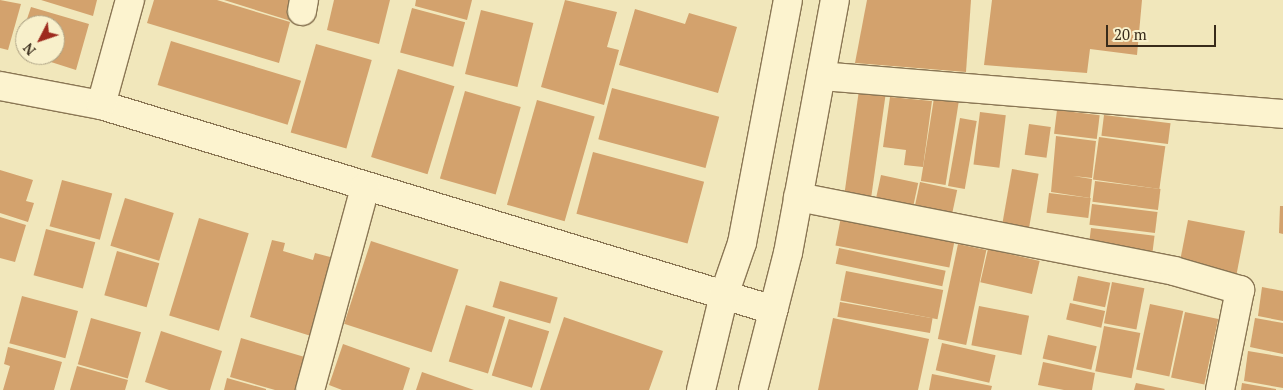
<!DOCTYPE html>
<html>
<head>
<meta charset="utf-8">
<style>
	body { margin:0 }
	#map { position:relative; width:1283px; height:390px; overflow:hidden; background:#f1e7bb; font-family:"PT Serif",serif }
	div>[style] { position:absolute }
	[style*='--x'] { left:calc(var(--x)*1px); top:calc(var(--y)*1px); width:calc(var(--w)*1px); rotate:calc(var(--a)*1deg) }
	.building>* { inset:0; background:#d3a26d; transform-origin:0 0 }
	.roads { filter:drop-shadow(1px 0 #8a7654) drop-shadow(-1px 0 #8a7654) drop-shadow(0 1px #8a7654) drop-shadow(0 -1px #8a7654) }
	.minor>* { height:28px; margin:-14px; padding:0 14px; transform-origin:14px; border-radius:14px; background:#fcf3cf }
	.secondary>* { height:28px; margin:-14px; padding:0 14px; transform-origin:14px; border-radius:14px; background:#fcf3cf }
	span { translate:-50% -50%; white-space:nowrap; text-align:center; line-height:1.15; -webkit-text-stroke:4px #f8f0cb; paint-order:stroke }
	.north { position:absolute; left:15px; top:15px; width:50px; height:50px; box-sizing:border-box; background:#f8f0cb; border:1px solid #aba184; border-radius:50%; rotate:229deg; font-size:14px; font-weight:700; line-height:20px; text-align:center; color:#382b1a }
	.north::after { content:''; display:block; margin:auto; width:18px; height:22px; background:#9e2b1e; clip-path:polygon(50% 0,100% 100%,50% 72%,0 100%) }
	.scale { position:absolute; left:1106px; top:25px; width:110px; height:22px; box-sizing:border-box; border:2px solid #382b1a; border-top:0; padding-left:6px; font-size:15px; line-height:18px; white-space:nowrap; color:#382b1a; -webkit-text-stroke:4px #f8f0cb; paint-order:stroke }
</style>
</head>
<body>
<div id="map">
	<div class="building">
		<div style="clip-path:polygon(0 0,21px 4px,8px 50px,0 48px)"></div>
		<div style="clip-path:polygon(41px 0,97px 0,93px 16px)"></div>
		<div style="clip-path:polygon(154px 0,217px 0,290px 22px,279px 63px,147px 23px)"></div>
		<div style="clip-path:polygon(224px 0,297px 0,291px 21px)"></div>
		<div style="clip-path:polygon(334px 0,390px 0,379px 44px,327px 30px)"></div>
		<div style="clip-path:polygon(416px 0,472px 0,467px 20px,415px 6px)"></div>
		<div style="clip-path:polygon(565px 0,617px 12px,607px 47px,619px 50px,604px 105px,541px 87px)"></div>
		<div style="clip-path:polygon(867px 0,971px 0,966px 72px,855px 63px)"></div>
		<div style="clip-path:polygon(992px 0,1142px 0,1137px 55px,1090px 49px,1087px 73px,984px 65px)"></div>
		<div style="clip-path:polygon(31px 7px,89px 24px,76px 70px,29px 55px,55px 55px,55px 25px,25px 25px)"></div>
		<div style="left:412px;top:8px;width:55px;height:46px;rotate:15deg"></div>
		<div style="clip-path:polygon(635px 9px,685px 24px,689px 13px,737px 27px,718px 93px,619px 65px)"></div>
		<div style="left:481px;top:10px;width:54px;height:66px;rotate:14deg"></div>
		<div style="clip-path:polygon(24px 28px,25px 29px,25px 54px,18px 52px)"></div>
		<div style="left:171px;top:41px;width:136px;height:46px;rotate:17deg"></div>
		<div style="left:316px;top:44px;width:58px;height:92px;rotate:16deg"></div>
		<div style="left:398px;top:69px;width:59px;height:92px;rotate:17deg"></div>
		<div style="left:612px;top:88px;width:111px;height:53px;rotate:15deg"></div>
		<div style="left:859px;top:90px;width:27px;height:106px;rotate:8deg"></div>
		<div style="left:465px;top:91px;width:58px;height:91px;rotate:16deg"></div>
		<div style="clip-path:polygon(890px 97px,932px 101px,923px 167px,904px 165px,906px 150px,883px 147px)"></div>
		<div style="left:934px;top:98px;width:25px;height:84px;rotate:9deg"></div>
		<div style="left:537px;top:100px;width:60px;height:109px;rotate:16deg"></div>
		<div style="left:1057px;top:110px;width:43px;height:24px;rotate:7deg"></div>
		<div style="left:980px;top:112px;width:26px;height:53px;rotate:7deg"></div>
		<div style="left:1104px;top:115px;width:67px;height:21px;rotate:7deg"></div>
		<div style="left:960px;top:118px;width:17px;height:69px;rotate:10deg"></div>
		<div style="left:1029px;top:124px;width:22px;height:31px;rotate:8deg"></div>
		<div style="clip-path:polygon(1056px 136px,1096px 141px,1092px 178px,1073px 176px,1092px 179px,1090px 198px,1051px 192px)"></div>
		<div style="left:1099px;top:137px;width:67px;height:43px;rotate:8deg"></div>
		<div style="left:593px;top:152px;width:115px;height:64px;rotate:15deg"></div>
		<div style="left:1012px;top:169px;width:27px;height:64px;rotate:10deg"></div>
		<div style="clip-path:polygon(0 170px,33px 180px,26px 201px,34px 203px,28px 222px,0 213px)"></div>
		<div style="left:881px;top:175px;width:38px;height:32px;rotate:12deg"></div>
		<div style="left:62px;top:180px;width:52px;height:48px;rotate:15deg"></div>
		<div style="left:1095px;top:181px;width:66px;height:21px;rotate:7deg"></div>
		<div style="left:920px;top:182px;width:38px;height:32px;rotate:12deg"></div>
		<div style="left:1049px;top:193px;width:42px;height:20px;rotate:7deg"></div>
		<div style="left:125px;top:198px;width:51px;height:50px;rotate:17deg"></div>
		<div style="left:1092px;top:204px;width:66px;height:21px;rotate:7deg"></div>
		<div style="clip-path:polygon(1280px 206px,1283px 206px,1283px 234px,1279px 233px)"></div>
		<div style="clip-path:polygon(0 217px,26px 225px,15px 262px,0 258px)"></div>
		<div style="left:841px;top:217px;width:116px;height:29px;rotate:11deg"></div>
		<div style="left:199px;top:218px;width:52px;height:102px;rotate:17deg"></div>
		<div style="left:1188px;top:220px;width:58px;height:44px;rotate:11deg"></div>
		<div style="left:1091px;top:228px;width:64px;height:22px;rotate:7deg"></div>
		<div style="left:46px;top:229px;width:51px;height:48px;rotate:15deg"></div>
		<div style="clip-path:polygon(272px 240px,285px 243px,283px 251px,313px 260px,315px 253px,334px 258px,311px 336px,250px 317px)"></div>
		<div style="left:371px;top:241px;width:92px;height:87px;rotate:18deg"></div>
		<div style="left:958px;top:244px;width:29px;height:97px;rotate:12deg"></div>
		<div style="left:839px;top:248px;width:109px;height:16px;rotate:12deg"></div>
		<div style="left:988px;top:249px;width:53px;height:34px;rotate:13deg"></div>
		<div style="left:117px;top:251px;width:44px;height:46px;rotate:16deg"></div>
		<div style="left:846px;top:271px;width:99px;height:30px;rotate:11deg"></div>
		<div style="left:1078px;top:276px;width:33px;height:25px;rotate:12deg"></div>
		<div style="left:500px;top:281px;width:60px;height:27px;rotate:16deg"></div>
		<div style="left:1112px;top:282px;width:33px;height:42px;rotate:11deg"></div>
		<div style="clip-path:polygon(1262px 287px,1283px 291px,1283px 321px,1258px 316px)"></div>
		<div style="left:22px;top:296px;width:58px;height:49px;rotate:15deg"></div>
		<div style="left:840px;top:302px;width:94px;height:15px;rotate:10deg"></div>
		<div style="left:1070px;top:303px;width:36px;height:17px;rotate:13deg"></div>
		<div style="left:1150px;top:304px;width:34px;height:67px;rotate:12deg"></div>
		<div style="left:466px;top:305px;width:41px;height:59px;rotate:17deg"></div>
		<div style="left:979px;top:306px;width:51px;height:40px;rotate:11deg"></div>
		<div style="left:1185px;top:312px;width:34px;height:67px;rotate:12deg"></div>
		<div style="clip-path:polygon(564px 317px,663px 351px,649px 390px,540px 390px)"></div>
		<div style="left:91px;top:318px;width:52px;height:48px;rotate:16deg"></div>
		<div style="clip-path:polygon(833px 318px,929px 339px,918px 390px,818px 390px)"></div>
		<div style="clip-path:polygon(1255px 318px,1283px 323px,1283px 354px,1250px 347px)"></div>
		<div style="left:509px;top:319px;width:42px;height:59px;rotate:17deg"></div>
		<div style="left:1104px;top:326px;width:37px;height:46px;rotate:11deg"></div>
		<div style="clip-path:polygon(161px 331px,222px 351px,210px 390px,169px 390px,145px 382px)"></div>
		<div style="left:1048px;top:335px;width:50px;height:24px;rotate:13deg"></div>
		<div style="clip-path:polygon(241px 338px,308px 358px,299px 390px,275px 390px,230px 377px)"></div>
		<div style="left:942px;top:343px;width:55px;height:28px;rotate:13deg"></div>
		<div style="clip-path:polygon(343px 344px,410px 368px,403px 390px,342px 390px,329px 385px)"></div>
		<div style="clip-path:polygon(8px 347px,62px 362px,54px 390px,3px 390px,10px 366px,4px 364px)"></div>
		<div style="clip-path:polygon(1248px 351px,1283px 357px,1283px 388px,1244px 381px)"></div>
		<div style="clip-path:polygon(1043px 362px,1095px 373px,1092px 390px,1064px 390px,1038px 385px)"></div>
		<div style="clip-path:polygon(77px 366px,128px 380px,125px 390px,70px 390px)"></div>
		<div style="clip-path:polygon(422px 372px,474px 390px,416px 390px)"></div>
		<div style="clip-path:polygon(932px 374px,992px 386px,991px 390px,929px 390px)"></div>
		<div style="clip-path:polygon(227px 378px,266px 389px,266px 390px,224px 390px)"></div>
		<div style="clip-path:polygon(1136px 383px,1165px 389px,1164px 390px,1134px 390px)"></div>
		<div style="clip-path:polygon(1242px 383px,1276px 389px,1276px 390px,1241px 390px)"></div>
	</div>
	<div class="roads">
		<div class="minor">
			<div style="--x:302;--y:11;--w:11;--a:-80"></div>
			<div style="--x:821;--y:76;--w:464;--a:4.7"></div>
			<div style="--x:0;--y:86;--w:103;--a:10.7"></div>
			<div style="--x:101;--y:105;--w:703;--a:16.96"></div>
			<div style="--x:101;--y:105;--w:109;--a:-74.6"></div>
			<div style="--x:798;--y:197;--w:383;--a:11.1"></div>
			<div style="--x:1174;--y:271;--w:69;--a:16.1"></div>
			<div style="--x:1240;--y:290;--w:102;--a:101.3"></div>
			<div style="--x:310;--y:390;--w:210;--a:-74.8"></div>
		</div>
		<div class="secondary">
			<div style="--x:701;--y:390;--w:98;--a:-76.4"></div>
			<div style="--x:724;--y:295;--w:55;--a:-70.9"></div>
			<div style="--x:742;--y:243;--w:247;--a:-79.3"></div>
			<div style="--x:753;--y:390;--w:141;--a:-75.7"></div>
			<div style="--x:788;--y:253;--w:257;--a:-79.5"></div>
		</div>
	</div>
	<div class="north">N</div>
	<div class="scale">20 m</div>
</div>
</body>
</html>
